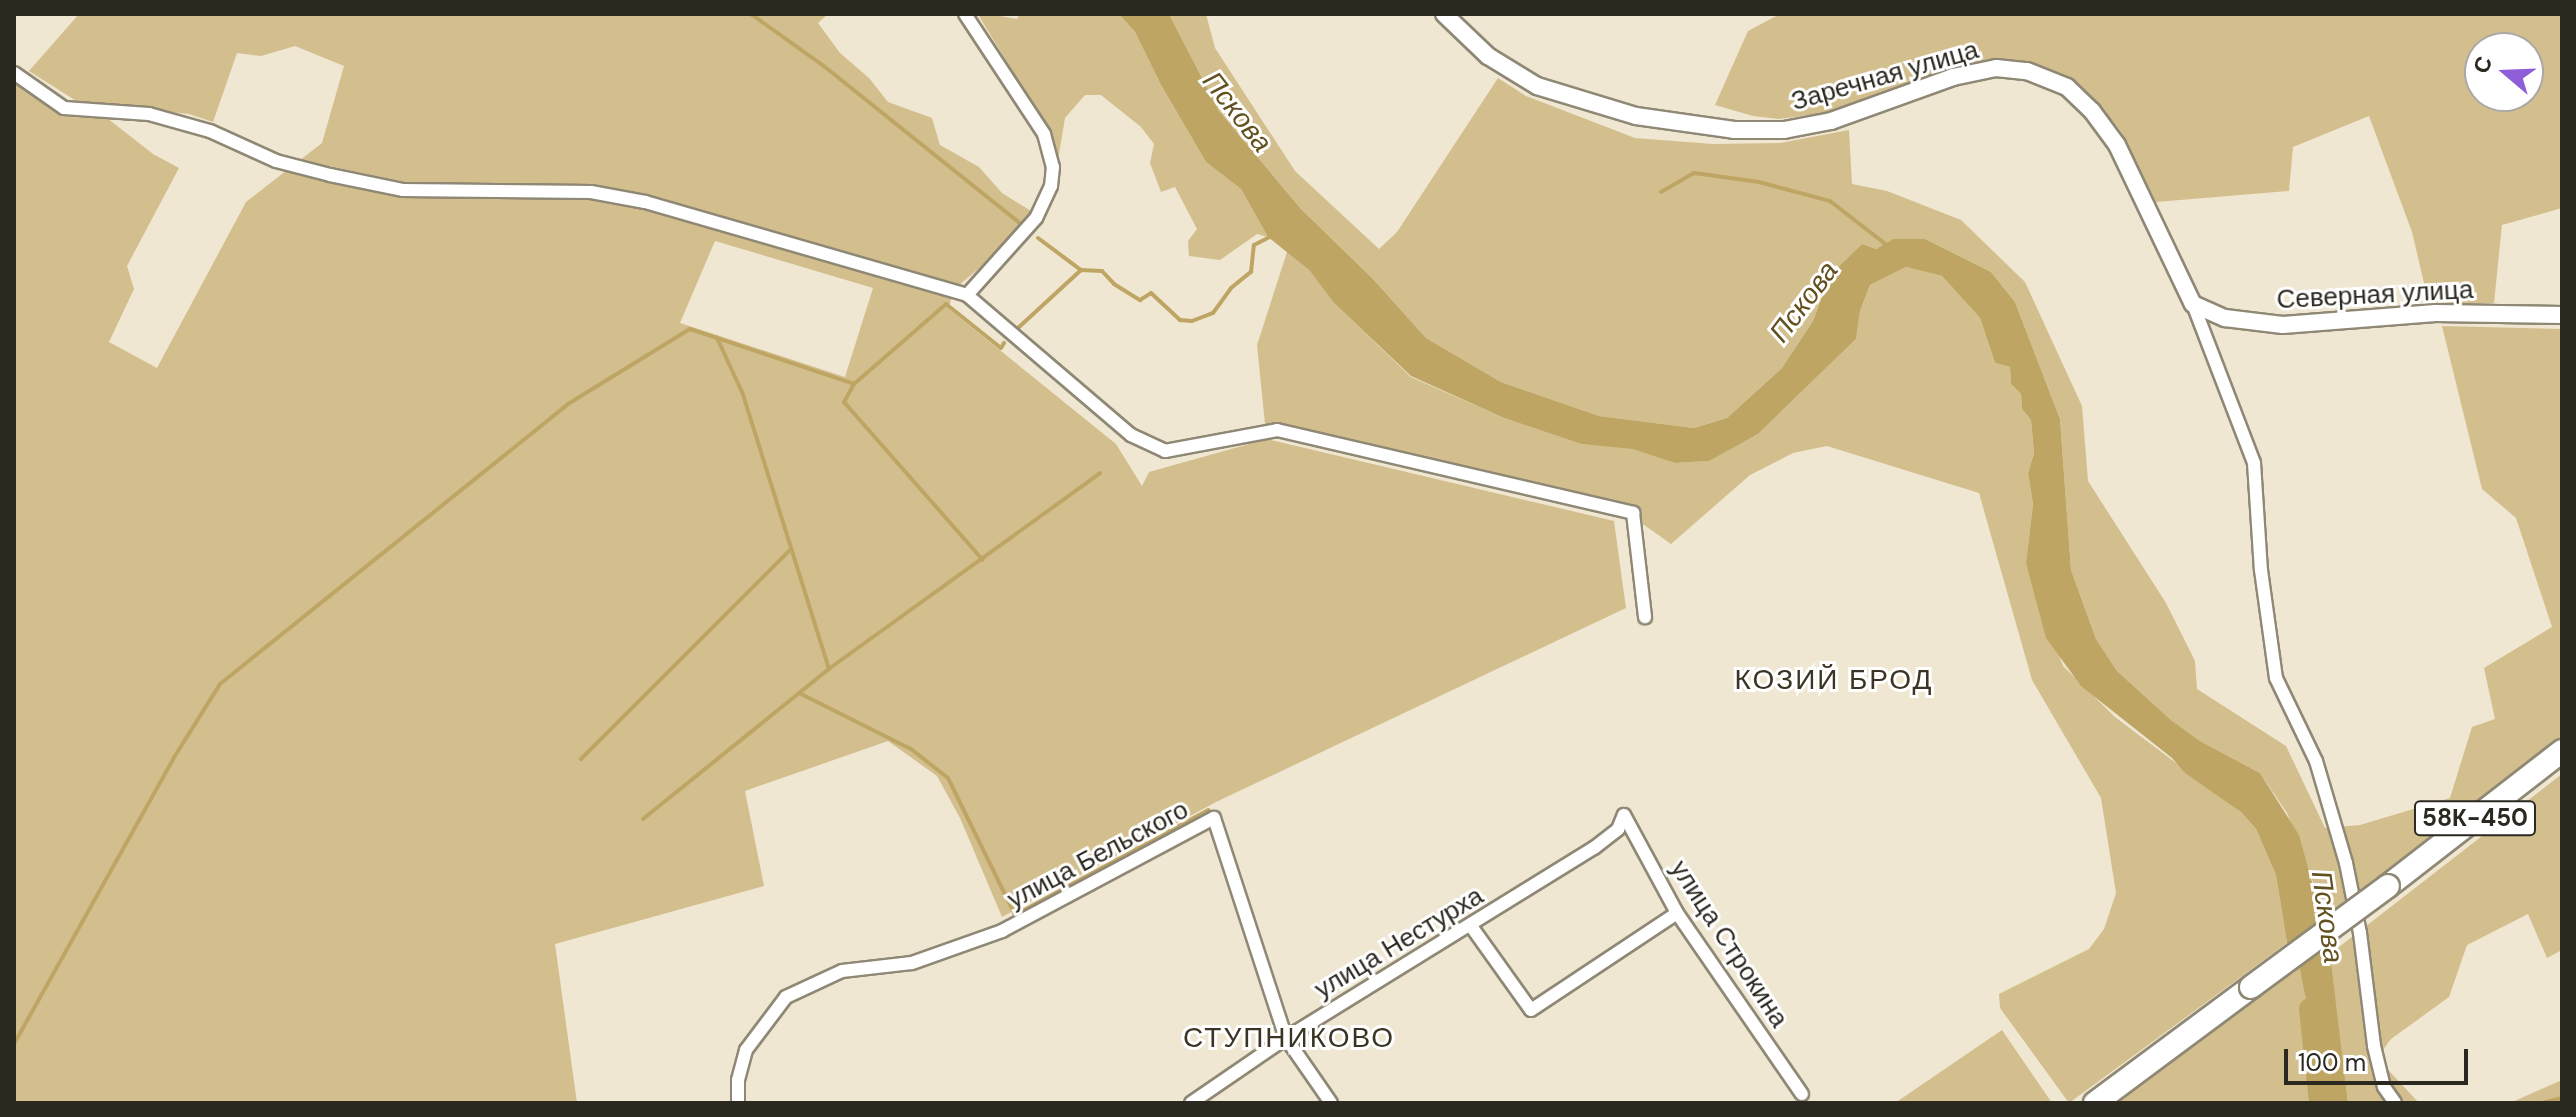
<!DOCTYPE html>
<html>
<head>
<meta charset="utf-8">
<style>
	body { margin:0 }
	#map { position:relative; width:2576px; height:1117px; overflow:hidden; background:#efe7d2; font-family:"DM Sans",sans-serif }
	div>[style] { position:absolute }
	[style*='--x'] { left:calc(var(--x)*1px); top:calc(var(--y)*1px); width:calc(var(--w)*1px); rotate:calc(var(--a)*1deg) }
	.green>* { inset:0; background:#d3bf8e }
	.water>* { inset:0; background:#bfa564 }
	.stream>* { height:4px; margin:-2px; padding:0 2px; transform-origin:2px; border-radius:2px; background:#bfa564 }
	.river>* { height:22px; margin:-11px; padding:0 11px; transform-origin:11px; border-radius:11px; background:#bfa564 }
	.roads { filter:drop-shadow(2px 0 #8f8875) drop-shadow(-2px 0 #8f8875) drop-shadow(0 2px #8f8875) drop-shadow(0 -2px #8f8875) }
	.street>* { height:12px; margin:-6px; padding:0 6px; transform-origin:6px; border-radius:6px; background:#fff }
	.secondary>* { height:16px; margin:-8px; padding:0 8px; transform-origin:8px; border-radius:8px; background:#fff }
	.highway>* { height:22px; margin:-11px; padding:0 11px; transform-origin:11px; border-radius:11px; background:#fff }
	.bridges { filter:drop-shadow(2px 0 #8f8875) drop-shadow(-2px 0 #8f8875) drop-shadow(0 2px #8f8875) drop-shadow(0 -2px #8f8875) }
	.highway-bridge>* { height:22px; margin:-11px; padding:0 11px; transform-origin:11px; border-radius:11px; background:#fff }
	span { translate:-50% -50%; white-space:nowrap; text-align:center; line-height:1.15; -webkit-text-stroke:6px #fff; paint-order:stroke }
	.shield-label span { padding:2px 6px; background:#fff; border:2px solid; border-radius:6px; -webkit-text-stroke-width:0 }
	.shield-label { font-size:24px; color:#2b2820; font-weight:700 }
	.street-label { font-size:26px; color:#2b2820 }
	.water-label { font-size:28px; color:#63501f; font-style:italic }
	.neighbourhood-label { font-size:28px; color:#3b3424; letter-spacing:2px }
	.frame { position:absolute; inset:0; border:16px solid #2b2820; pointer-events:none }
	.north { position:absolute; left:2464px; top:32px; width:80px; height:80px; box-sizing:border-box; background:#fff; border:2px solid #aaa9a6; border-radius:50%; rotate:289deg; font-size:22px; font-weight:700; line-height:32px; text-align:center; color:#2b2820 }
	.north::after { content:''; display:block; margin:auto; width:28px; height:36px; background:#8e5ed8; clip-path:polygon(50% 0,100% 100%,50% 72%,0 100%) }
	.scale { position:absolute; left:2284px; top:1049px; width:184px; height:36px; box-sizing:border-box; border:4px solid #2b2820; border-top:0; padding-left:10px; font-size:24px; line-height:28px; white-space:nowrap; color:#2b2820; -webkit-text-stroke:6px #fff; paint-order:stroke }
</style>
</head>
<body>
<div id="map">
	<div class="green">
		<div style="clip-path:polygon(evenodd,79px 14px,828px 14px,818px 23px,840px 53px,869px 78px,888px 102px,932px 118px,940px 145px,979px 167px,1002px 193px,1031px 211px,999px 252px,953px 290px,949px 309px,1116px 444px,1142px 486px,1149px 472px,1267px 439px,1614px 521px,1626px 608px,1216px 802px,1002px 917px,960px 818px,937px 776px,888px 741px,745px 791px,764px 886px,555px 944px,577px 1103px,14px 1103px,14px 82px,68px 117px,107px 118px,153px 154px,179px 168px,127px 266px,134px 289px,109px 342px,157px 368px,246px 202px,322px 143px,344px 66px,295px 46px,261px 56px,237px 53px,213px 122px,189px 114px,78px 102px,29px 71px,79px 14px,329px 166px,404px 182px,466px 186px,448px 198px,405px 196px,325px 180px,329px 166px,79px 14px,715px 241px,873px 288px,845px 377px,680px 323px,715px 241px)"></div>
		<div style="clip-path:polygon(988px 14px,1017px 19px,1020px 14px,1119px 14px,1135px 32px,1161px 85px,1206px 162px,1241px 189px,1268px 237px,1257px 234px,1220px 260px,1189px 256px,1188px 241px,1197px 229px,1175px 187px,1161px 192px,1150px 163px,1154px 144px,1141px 127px,1101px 95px,1085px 95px,1065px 118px,1058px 160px,1049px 132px,979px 16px)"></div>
		<div style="clip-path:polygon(1169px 14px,1206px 14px,1215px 48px,1295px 171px,1379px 249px,1397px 232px,1498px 78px,1526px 96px,1635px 138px,1713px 144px,1780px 143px,1849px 130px,1852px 184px,1887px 191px,1961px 220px,2025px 282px,2082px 406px,2088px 481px,2166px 603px,2195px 661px,2197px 689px,2286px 746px,2325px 828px,2360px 825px,2450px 798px,2472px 727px,2495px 719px,2484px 668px,2552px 627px,2516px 518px,2482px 489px,2442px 326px,2562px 329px,2562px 741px,2322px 922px,2314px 885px,2287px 813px,2260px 773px,2200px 741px,2171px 720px,2117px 671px,2096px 639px,2071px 570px,2060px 419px,2015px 302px,1991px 272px,1925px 239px,1893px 239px,1876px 249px,1862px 244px,1830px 275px,1813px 321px,1782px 368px,1727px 418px,1694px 428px,1599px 416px,1501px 382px,1426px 338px,1373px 279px,1301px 209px,1219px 111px)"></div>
		<div style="clip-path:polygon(evenodd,1780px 14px,2562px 14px,2562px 208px,2502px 225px,2494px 303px,2429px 304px,2412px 232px,2369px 116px,2293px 147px,2289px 191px,2156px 202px,2120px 130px,2076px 82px,2037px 66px,1994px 59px,1832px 112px,1779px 119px,1753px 116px,1715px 105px,1748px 31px,1780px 14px,2480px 48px,2528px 48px,2528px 96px,2480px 96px,2480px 48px)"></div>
		<div style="clip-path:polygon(1287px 252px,1309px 270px,1334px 303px,1411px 377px,1504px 418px,1581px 444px,1633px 448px,1675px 463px,1708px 461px,1758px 434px,1856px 339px,1860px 311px,1870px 285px,1906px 267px,1942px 276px,1980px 318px,1995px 363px,2010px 367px,2011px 384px,2021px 394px,2022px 409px,2031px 420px,2034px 453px,2028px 473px,2033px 504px,2026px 563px,2063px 666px,2115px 717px,2241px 812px,2256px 829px,2276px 875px,2287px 943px,2069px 1103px,2000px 1008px,1999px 994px,2089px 949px,2104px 929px,2116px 893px,2101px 798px,2032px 680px,1979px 493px,1827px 446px,1793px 453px,1750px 475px,1671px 544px,1623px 510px,1266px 434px,1257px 345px)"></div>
		<div style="clip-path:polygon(2562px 774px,2562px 950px,2547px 958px,2528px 914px,2467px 945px,2449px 997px,2391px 1039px,2377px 1058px,2419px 1103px,2348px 1103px,2330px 954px)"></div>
		<div style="clip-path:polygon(2299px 964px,2314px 1041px,2317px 1103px,2111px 1103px)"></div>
		<div style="clip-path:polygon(2002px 1030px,2052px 1103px,1895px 1103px)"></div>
		<div style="clip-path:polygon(2562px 1080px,2562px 1103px,2510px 1103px)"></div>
	</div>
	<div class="water">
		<div style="clip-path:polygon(1119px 14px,1169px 14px,1219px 111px,1301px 209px,1373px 279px,1426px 338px,1501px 382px,1599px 416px,1694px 428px,1727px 418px,1782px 368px,1813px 321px,1830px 275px,1862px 244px,1876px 249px,1893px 239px,1925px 239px,1991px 272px,2015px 302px,2060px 419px,2071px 570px,2096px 639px,2117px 671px,2171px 720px,2200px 741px,2260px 773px,2299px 835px,2329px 944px,2348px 1103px,2317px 1103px,2314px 1041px,2299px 965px,2287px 943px,2276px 875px,2256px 829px,2241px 812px,2185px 773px,2172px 758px,2081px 686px,2046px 638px,2026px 563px,2033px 504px,2028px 473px,2034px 453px,2031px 420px,2022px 409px,2021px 394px,2011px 384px,2010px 367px,1995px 363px,1980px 318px,1942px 276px,1906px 267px,1870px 285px,1860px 311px,1856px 339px,1758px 434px,1709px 461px,1675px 463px,1633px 449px,1581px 444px,1504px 418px,1411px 376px,1334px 303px,1309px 270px,1268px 237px,1241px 189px,1206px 162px,1161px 85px,1135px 32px)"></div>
	</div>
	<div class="stream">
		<div style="--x:751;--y:14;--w:91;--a:35.6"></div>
		<div style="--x:825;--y:67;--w:253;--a:38.7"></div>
		<div style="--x:1661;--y:192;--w:38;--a:-30"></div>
		<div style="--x:1694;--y:173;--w:66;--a:7.9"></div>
		<div style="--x:1759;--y:182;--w:73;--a:15"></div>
		<div style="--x:1830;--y:201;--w:73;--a:37.8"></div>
		<div style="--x:1038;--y:238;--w:54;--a:36.7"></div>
		<div style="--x:1018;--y:328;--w:86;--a:-42.6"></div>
		<div style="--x:1081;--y:270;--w:21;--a:3"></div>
		<div style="--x:1102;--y:271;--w:18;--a:47"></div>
		<div style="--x:1114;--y:284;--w:31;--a:32"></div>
		<div style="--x:1140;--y:300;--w:13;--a:-32"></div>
		<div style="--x:1151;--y:293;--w:40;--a:43"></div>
		<div style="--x:1180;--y:320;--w:12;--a:5"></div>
		<div style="--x:1192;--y:321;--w:22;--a:-21"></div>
		<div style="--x:1213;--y:313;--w:31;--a:-54"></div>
		<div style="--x:1231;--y:288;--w:26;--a:-39"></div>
		<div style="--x:1251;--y:272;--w:27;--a:-84"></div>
		<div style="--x:1254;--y:245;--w:20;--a:-27"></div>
		<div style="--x:854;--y:384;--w:21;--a:119"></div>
		<div style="--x:844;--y:402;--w:210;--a:48.7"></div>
		<div style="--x:830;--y:668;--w:333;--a:-35.8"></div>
		<div style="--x:799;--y:693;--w:125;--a:26.6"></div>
		<div style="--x:911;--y:749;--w:47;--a:38.1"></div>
		<div style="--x:948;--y:778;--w:153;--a:63.9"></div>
		<div style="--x:1015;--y:915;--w:220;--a:-28.5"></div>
		<div style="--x:581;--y:759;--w:297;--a:-45"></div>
		<div style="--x:643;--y:819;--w:239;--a:-38.9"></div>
		<div style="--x:829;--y:669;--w:290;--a:-107.4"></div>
		<div style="--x:742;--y:392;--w:60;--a:-114.8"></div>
		<div style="--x:14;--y:1044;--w:326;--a:-60.8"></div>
		<div style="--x:173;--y:759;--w:89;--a:-57.9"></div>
		<div style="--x:220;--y:684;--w:447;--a:-38.8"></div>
		<div style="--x:568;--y:404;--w:143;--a:-31.6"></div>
		<div style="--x:690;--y:329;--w:173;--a:18.5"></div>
		<div style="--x:854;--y:384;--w:122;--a:-41"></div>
		<div style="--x:946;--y:304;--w:70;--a:38.7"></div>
		<div style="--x:1001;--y:348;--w:6;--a:-59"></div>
		<div style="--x:2542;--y:1103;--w:21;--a:-14"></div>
	</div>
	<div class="river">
		<div style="--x:2310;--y:1009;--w:95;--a:83.9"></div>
	</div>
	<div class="roads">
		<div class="street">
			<div style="--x:965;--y:14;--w:144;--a:56.6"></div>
			<div style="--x:1044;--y:134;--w:34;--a:75"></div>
			<div style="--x:1053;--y:167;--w:19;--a:96"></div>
			<div style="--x:1051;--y:186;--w:35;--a:115"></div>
			<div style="--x:1036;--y:218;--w:103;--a:131.9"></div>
			<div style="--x:14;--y:73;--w:61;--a:35"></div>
			<div style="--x:64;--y:108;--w:85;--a:4"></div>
			<div style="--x:149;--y:114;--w:63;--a:15.6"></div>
			<div style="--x:210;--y:131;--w:72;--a:24.4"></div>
			<div style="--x:276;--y:161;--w:56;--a:14.5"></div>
			<div style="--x:330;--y:175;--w:75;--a:11.6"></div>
			<div style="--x:403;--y:190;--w:188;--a:0.6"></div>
			<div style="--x:591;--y:192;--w:55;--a:10.5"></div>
			<div style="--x:645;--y:202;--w:335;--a:16.1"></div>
			<div style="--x:967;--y:295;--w:216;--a:40.5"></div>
			<div style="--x:1131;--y:435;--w:38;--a:25"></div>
			<div style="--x:1165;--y:451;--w:114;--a:-10.6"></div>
			<div style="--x:1277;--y:430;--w:366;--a:13.1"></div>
			<div style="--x:1633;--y:513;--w:105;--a:83.4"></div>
			<div style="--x:2193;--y:304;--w:170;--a:69"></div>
			<div style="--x:2254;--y:463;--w:107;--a:86.3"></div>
			<div style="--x:2261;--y:570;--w:109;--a:82.1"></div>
			<div style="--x:2276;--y:678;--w:92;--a:64.3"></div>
			<div style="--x:2316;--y:761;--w:106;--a:73.6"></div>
			<div style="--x:2346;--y:863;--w:71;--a:78.7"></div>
			<div style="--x:2360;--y:933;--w:114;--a:82.9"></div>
			<div style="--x:2374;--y:1046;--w:42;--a:76.3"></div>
			<div style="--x:2384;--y:1087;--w:19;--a:55"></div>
			<div style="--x:1624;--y:815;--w:111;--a:61.6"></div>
			<div style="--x:1677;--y:913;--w:220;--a:55.4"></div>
			<div style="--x:1471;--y:926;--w:103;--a:54.5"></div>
			<div style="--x:1531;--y:1010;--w:175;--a:-33.6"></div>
			<div style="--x:738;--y:1103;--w:23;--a:-90"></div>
			<div style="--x:738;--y:1080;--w:31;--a:-75"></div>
			<div style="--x:746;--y:1050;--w:66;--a:-53"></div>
			<div style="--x:786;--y:997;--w:62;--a:-24.9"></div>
			<div style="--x:842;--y:971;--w:70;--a:-6.5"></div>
			<div style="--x:912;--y:963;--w:96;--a:-19.6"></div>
			<div style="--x:1002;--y:931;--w:240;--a:-28.1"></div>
			<div style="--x:1214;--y:818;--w:231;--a:71.9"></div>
			<div style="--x:1286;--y:1038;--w:79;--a:55.3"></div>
			<div style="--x:1191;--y:1103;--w:115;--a:-34.4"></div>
			<div style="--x:1286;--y:1038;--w:362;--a:-31.7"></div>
			<div style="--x:1594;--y:848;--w:31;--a:-38"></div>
			<div style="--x:1618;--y:829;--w:15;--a:-67"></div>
		</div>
		<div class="secondary">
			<div style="--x:1444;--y:14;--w:61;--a:43.7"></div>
			<div style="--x:1488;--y:56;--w:57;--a:31.5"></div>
			<div style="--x:1537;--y:86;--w:103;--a:16.9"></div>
			<div style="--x:1636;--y:116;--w:99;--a:8.1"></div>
			<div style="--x:1734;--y:130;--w:50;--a:0"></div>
			<div style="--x:1784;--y:130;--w:48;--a:-10.8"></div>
			<div style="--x:1831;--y:121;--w:130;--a:-19.8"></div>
			<div style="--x:1953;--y:77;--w:44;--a:-11.8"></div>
			<div style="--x:1996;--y:68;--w:31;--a:6"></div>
			<div style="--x:2027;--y:71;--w:43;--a:21.8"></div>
			<div style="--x:2067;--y:87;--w:35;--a:44"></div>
			<div style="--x:2092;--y:111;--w:42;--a:53.7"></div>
			<div style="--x:2117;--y:145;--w:176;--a:64.5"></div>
			<div style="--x:2193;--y:304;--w:35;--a:24"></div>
			<div style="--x:2225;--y:318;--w:58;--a:6.9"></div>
			<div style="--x:2283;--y:325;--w:153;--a:-4.5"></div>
			<div style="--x:2436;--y:313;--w:126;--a:0.9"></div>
		</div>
		<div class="highway">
			<div style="--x:2388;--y:886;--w:220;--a:-37.8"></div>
			<div style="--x:2095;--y:1103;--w:194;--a:-36.6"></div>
		</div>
	</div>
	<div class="bridges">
		<div class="highway-bridge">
			<div style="--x:2251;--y:987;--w:170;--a:-36.4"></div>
		</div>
	</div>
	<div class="shield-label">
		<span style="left:2475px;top:818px">58К-450</span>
	</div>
	<div class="street-label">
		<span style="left:1885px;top:76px;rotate:-16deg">Заречная улица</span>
		<span style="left:2375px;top:295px;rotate:-3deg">Северная улица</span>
		<span style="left:1098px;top:855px;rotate:-28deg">улица Бельского</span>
		<span style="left:1399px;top:943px;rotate:-31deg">улица Нестурха</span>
		<span style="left:1729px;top:944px;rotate:57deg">улица Строкина</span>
	</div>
	<div class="water-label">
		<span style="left:1237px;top:112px;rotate:52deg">Пскова</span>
		<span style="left:1804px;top:302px;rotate:-53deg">Пскова</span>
		<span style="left:2327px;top:917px;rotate:82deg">Пскова</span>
	</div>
	<div class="neighbourhood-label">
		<span style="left:1834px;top:680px">КОЗИЙ БРОД</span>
		<span style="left:1289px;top:1038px">СТУПНИКОВО</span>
	</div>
	<div class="frame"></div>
	<div class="north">С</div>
	<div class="scale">100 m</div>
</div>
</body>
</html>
